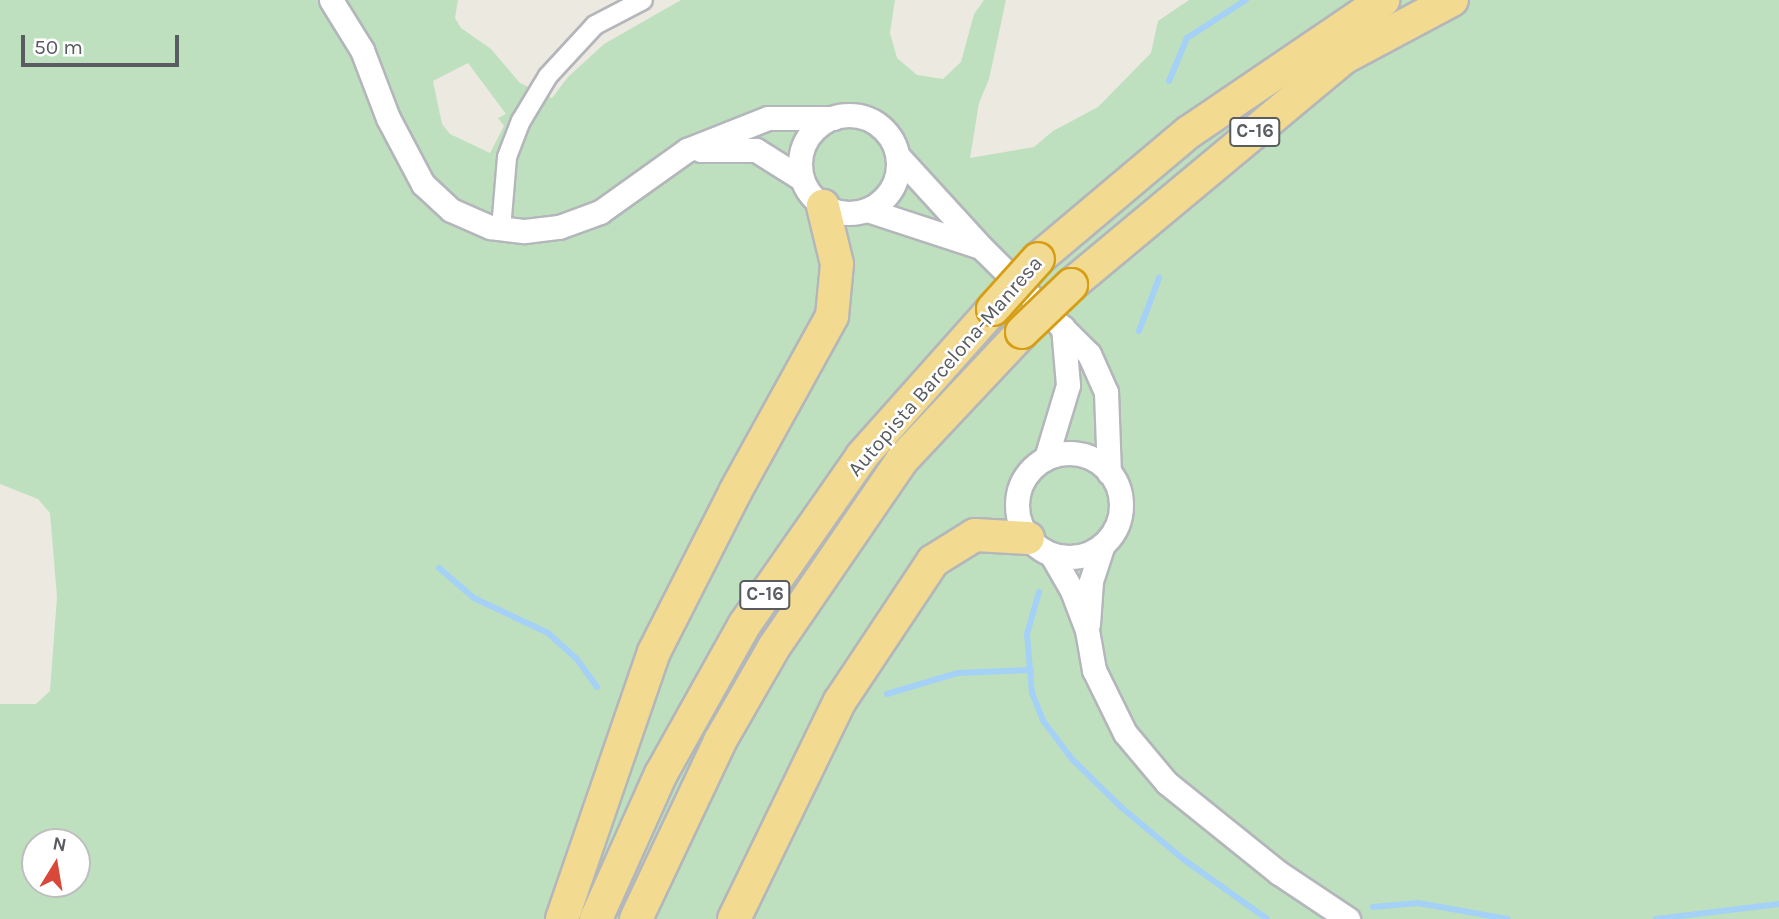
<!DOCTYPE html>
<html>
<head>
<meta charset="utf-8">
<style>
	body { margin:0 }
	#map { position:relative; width:1779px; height:919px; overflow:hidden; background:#ebe9e0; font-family:Karla,sans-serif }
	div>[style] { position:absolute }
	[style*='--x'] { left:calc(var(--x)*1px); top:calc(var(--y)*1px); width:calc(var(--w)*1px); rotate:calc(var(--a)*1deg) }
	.green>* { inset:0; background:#bfe0bf }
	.stream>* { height:6px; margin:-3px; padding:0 3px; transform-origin:3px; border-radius:3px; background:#a5d1f6 }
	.roads { filter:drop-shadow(2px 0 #b3b6ba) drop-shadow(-2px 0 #b3b6ba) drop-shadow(0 2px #b3b6ba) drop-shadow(0 -2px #b3b6ba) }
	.minor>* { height:18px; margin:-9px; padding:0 9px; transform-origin:9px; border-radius:9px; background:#fff }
	.tertiary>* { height:23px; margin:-11.5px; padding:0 11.5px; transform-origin:11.5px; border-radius:11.5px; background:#fff }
	.tertiary>.ring { margin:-11.5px; padding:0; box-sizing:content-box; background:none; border:23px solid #fff; border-radius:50% }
	.motorway>* { height:32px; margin:-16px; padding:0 16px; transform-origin:16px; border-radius:16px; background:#f2db90 }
	.bridges { filter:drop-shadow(2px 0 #d69e15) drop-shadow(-2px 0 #d69e15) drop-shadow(0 2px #d69e15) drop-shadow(0 -2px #d69e15) }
	.motorway-bridge>* { height:32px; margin:-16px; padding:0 16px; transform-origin:16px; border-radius:16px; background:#f2db90 }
	span { translate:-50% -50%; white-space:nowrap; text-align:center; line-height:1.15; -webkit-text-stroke:5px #fff; paint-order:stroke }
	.shield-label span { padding:2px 5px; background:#fff; border:2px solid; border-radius:5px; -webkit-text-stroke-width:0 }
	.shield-label { font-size:19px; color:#595c60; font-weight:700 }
	.street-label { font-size:21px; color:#595c60 }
	.north { position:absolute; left:21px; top:828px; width:70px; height:70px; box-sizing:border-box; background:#fff; border:2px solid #bdbebf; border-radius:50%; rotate:11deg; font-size:19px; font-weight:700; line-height:28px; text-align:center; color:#595c60 }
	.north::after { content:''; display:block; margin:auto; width:24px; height:32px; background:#d84939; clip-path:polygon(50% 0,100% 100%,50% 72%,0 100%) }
	.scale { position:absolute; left:21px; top:35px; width:158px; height:32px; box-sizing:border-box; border:4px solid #595c60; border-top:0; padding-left:9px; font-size:21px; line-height:24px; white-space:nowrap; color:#595c60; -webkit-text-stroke:5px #fff; paint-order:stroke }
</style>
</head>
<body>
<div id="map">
	<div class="green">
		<div style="clip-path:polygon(evenodd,0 0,458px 0,455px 18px,461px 28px,491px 49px,520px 83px,552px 98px,568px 77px,604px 44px,681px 0,895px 0,890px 33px,897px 58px,917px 75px,943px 79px,961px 62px,974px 14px,984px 0,1006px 0,989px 79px,979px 103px,970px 158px,1034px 147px,1053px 131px,1098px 107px,1151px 53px,1158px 21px,1189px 0,1779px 0,1779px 919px,0 919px,0 704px,36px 704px,50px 691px,57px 597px,50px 513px,38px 499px,0 484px,0 0,468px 63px,506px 114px,498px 118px,504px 126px,490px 153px,450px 134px,442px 124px,433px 81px,468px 63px,0 0,35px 842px,77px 842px,77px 884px,35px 884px,35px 842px)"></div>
	</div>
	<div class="stream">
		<div style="--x:1169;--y:81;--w:47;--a:-67.3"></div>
		<div style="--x:1187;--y:38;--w:70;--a:-32.8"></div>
		<div style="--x:1139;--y:331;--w:57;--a:-69.3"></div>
		<div style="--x:439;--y:568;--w:46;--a:40.6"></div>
		<div style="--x:474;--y:598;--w:82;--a:25.3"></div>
		<div style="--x:548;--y:633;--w:38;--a:42"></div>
		<div style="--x:576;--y:658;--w:36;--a:54"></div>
		<div style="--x:1039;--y:592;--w:44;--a:105.9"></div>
		<div style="--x:1027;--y:634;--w:59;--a:85.2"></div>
		<div style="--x:1032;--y:693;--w:31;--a:68"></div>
		<div style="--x:1044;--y:722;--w:46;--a:52.9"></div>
		<div style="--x:1072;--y:759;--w:69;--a:44.4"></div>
		<div style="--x:1121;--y:807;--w:81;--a:40"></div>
		<div style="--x:1183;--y:859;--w:103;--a:35.5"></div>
		<div style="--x:887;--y:694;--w:74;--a:-16.5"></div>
		<div style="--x:958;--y:673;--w:73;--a:-2.4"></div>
		<div style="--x:1373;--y:907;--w:45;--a:-5.1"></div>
		<div style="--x:1418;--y:903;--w:91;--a:10.1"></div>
		<div style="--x:1656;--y:919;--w:124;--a:-7"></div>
	</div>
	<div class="roads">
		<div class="minor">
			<div style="--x:501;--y:229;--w:72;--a:-85.2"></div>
			<div style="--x:507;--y:157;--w:39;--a:-69"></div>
			<div style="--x:521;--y:121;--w:52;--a:-59"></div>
			<div style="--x:548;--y:76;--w:69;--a:-47.3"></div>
			<div style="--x:595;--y:25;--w:54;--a:-27.5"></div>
		</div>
		<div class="tertiary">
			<div style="--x:331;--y:0;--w:59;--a:58.2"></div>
			<div style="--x:362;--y:50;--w:73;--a:69.1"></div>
			<div style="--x:388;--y:118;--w:75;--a:62.1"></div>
			<div style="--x:423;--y:184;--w:38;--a:43"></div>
			<div style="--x:451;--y:210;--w:43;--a:23.6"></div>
			<div style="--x:490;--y:227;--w:35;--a:7"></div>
			<div style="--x:525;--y:231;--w:34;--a:-7"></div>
			<div style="--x:559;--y:227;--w:44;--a:-20.1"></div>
			<div style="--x:600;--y:212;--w:107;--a:-35.5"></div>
			<div style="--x:687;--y:150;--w:87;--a:-21.6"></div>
			<div style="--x:768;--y:118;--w:65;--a:0"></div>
			<div class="ring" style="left:800px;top:115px;width:75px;height:75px"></div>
			<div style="--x:701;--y:150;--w:55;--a:0"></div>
			<div style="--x:756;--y:150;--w:54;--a:32.2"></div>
			<div style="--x:898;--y:156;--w:126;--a:47.6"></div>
			<div style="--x:983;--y:249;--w:149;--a:44.7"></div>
			<div style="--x:1089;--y:354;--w:42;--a:65.9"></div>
			<div style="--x:1106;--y:392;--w:81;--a:87.9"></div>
			<div style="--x:867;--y:210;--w:116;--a:18.1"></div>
			<div class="ring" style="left:1017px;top:453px;width:81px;height:81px"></div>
			<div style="--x:1046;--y:458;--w:76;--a:-73.2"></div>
			<div style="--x:1068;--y:385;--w:58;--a:-94.9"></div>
			<div style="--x:1051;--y:554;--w:39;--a:60"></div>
			<div style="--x:1071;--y:588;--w:45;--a:69.1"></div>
			<div style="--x:1087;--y:630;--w:41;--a:80.1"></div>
			<div style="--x:1094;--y:670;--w:70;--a:63.8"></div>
			<div style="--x:1125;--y:733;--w:65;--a:50"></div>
			<div style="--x:1167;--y:783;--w:144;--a:38.8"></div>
			<div style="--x:1279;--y:873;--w:83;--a:33.7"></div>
			<div style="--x:1088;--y:624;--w:43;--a:-86"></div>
			<div style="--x:1091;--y:581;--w:38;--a:-72"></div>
		</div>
		<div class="motorway">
			<div style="--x:1038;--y:259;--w:197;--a:-40.1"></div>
			<div style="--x:1189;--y:132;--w:235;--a:-34.2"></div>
			<div style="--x:1071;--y:285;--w:356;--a:-39.8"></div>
			<div style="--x:1345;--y:57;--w:121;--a:-28"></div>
			<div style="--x:562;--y:919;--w:282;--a:-71"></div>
			<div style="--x:654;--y:652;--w:179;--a:-63.1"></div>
			<div style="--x:735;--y:492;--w:201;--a:-61.1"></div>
			<div style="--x:832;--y:316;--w:52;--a:-84.5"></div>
			<div style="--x:837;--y:264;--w:60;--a:-103.6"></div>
			<div style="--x:596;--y:919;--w:159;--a:-65.9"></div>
			<div style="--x:661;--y:774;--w:172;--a:-60.8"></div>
			<div style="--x:745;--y:624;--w:205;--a:-55.1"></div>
			<div style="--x:862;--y:456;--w:197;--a:-48.3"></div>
			<div style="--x:636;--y:919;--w:197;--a:-64.7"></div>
			<div style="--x:720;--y:741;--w:108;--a:-60.1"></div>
			<div style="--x:774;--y:647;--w:227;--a:-55.6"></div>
			<div style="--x:902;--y:460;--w:175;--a:-46.8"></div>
			<div style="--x:734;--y:919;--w:242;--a:-64.1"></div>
			<div style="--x:840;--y:701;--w:168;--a:-56.4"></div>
			<div style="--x:933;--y:561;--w:49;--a:-31.8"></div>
			<div style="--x:975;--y:535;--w:53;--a:3.2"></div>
		</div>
	</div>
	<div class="bridges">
		<div class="motorway-bridge">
			<div style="--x:993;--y:309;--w:67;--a:-48"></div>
			<div style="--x:1022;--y:332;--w:68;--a:-43.8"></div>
		</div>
	</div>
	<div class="shield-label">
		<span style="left:1255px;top:132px">C-16</span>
		<span style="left:765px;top:595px">C-16</span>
	</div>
	<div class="street-label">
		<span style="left:945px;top:366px;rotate:-49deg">Autopista Barcelona-Manresa</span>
	</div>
	<div class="north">N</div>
	<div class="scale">50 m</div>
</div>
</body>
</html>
